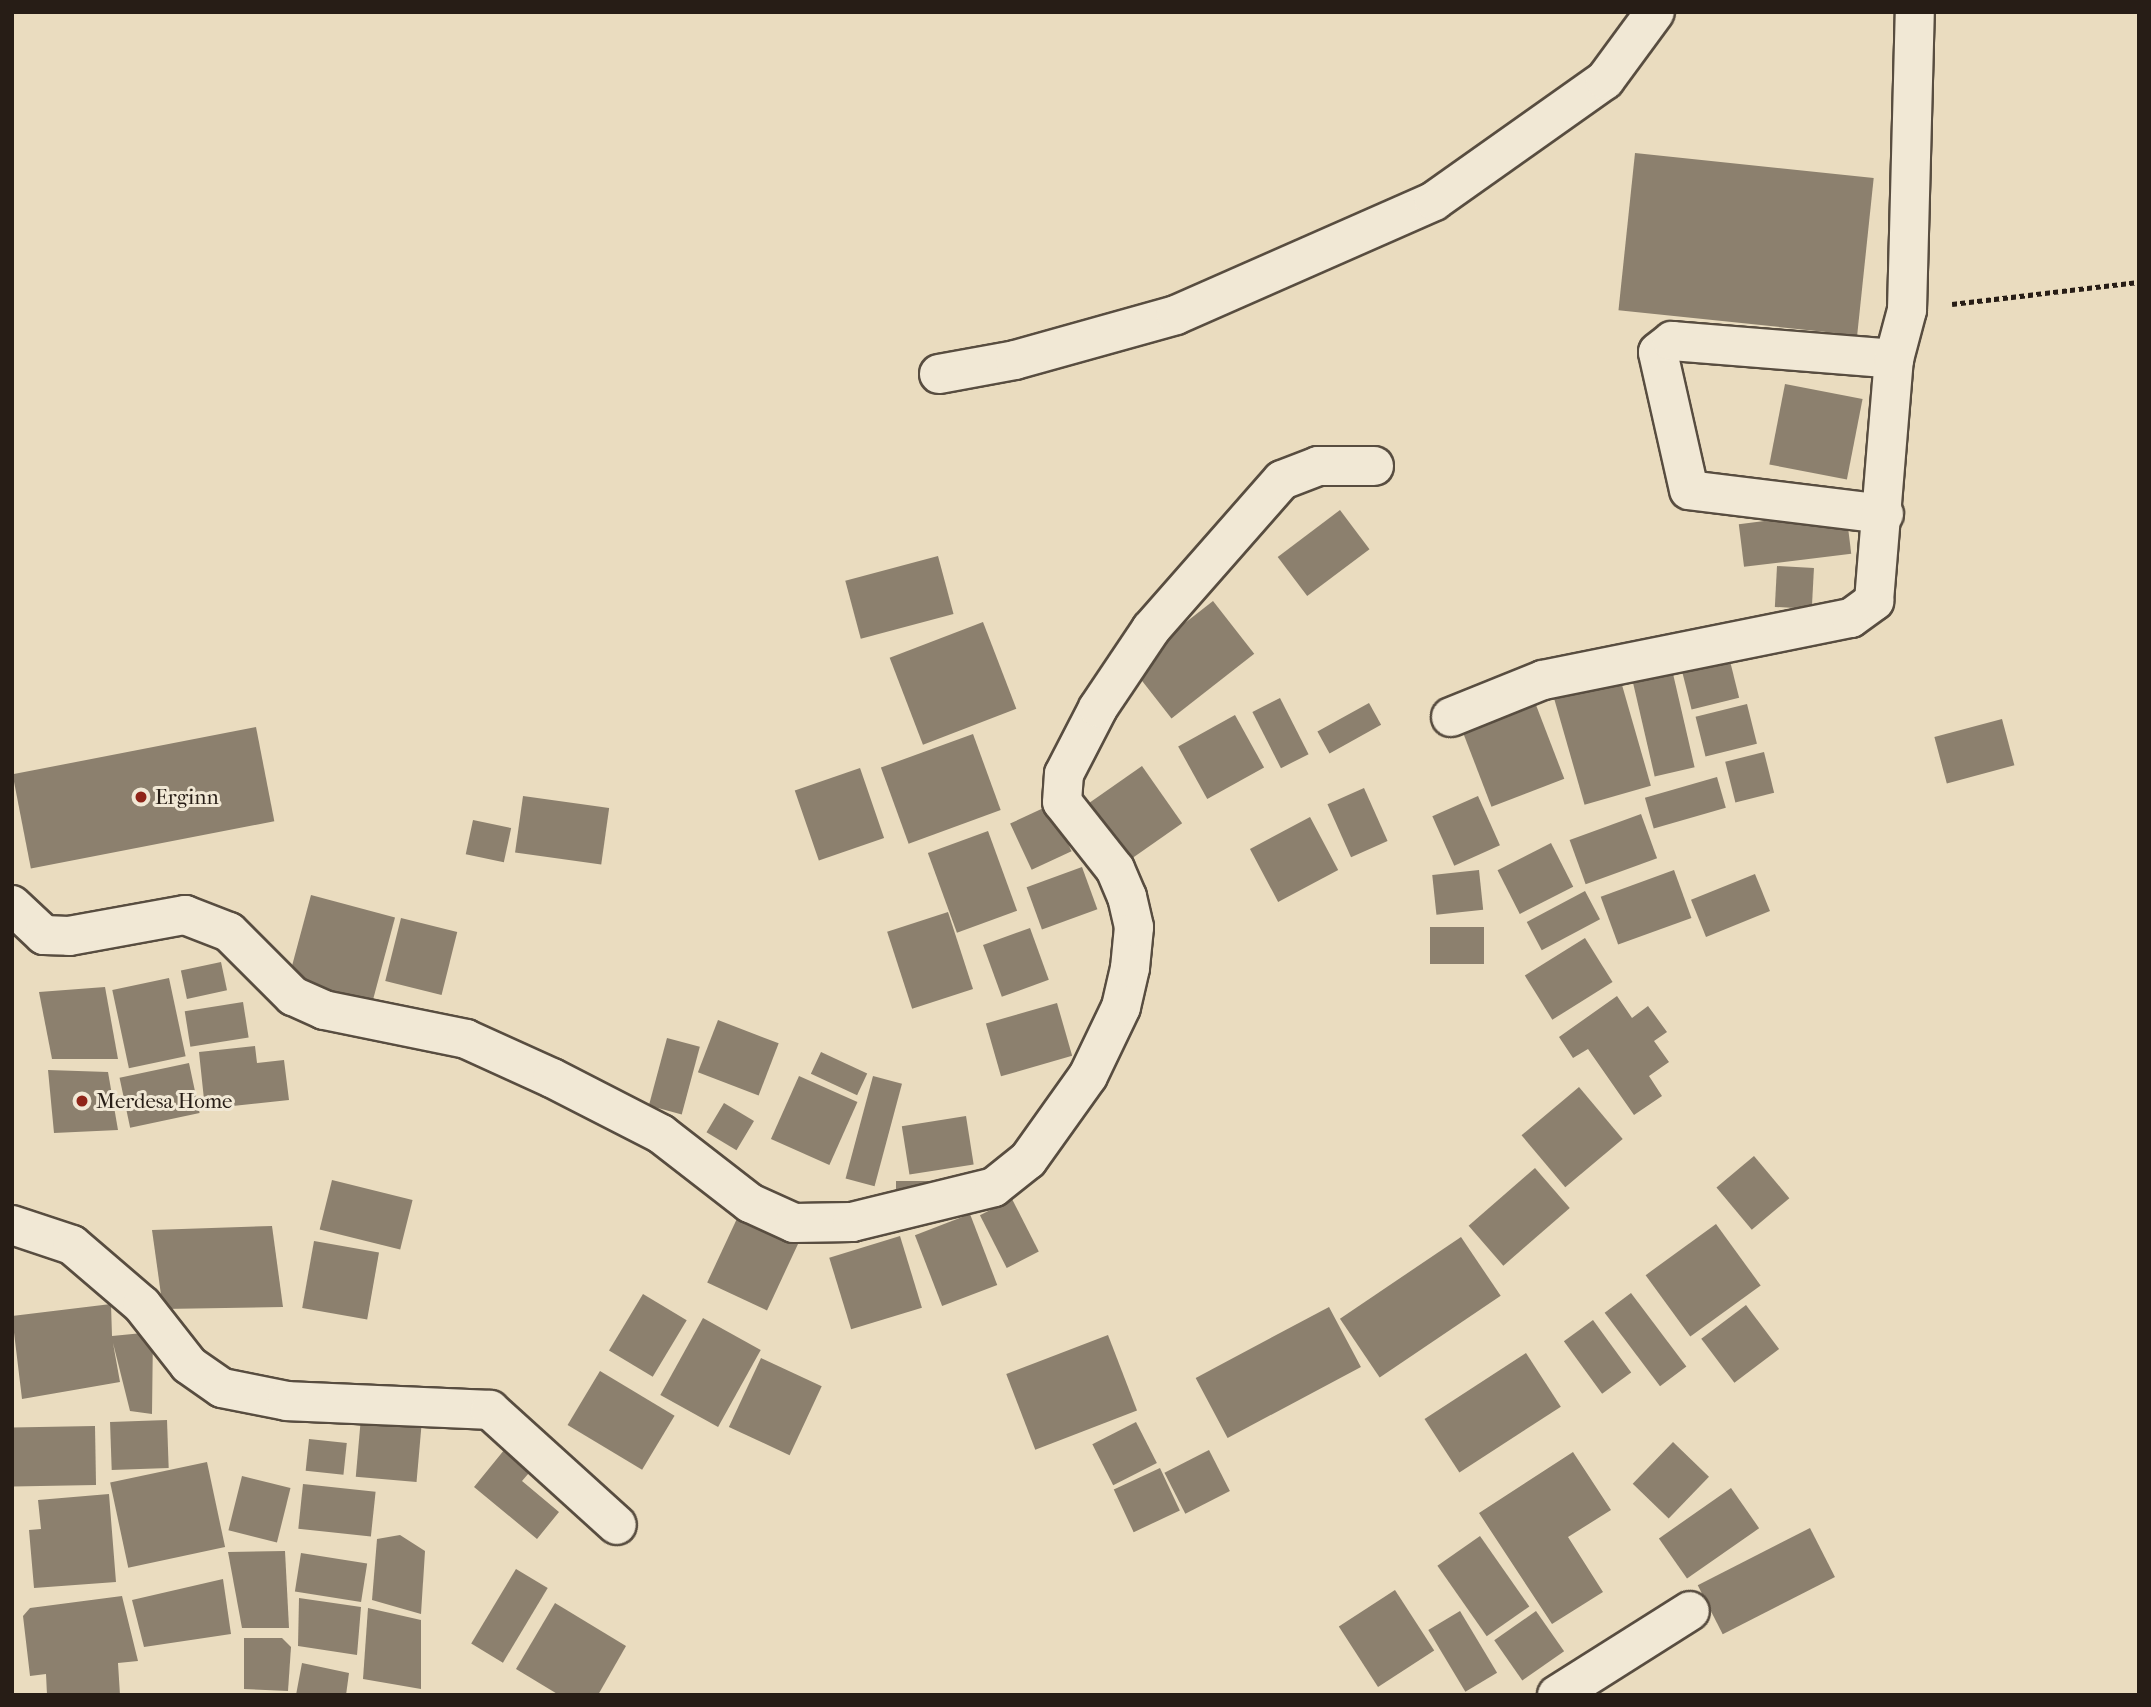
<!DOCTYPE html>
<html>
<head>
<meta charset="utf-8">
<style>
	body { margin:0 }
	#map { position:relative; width:2151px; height:1707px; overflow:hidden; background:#eadcbf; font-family:"IM FELL French Canon",serif }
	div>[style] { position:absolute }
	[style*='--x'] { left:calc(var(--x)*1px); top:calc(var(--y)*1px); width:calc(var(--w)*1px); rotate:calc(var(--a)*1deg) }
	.building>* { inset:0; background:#8c806e; transform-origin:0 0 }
	.path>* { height:4.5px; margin-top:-2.25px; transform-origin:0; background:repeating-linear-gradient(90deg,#271d16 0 5px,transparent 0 8.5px) }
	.roads { filter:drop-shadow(2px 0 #584d40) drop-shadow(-2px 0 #584d40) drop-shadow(0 2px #584d40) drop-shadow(0 -2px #584d40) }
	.minor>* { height:38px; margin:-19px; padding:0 19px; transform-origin:19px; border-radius:19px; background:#f1e8d5 }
	.dots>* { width:19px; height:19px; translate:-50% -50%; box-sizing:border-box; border:4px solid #f1e8d5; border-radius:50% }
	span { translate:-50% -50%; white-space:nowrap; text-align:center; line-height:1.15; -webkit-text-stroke:6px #f1e8d5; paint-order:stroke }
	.poi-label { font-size:21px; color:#271d16 }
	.left { translate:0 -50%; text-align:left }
	.frame { position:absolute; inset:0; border:14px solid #271d16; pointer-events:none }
</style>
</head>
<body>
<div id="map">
	<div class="building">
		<div style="left:1635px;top:153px;width:240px;height:158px;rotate:6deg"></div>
		<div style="left:1785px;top:384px;width:79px;height:82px;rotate:11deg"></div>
		<div style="left:1340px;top:510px;width:49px;height:78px;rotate:53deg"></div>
		<div style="left:1846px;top:511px;width:43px;height:108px;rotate:83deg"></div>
		<div style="left:938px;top:556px;width:60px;height:96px;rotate:75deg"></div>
		<div style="left:1777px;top:566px;width:37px;height:41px;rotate:3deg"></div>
		<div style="left:1213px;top:601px;width:67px;height:105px;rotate:52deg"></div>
		<div style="left:983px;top:622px;width:93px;height:100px;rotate:69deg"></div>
		<div style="left:1728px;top:653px;width:46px;height:49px;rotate:76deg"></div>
		<div style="left:1671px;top:665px;width:105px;height:41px;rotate:77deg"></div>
		<div style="left:1620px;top:678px;width:112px;height:69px;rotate:74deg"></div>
		<div style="left:1280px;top:698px;width:63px;height:31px;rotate:63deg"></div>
		<div style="left:1369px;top:703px;width:25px;height:59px;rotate:61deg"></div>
		<div style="left:1747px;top:704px;width:41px;height:53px;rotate:76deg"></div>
		<div style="left:1536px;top:705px;width:79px;height:78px;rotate:69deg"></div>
		<div style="left:1235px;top:715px;width:60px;height:65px;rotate:61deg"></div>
		<div style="left:2002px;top:719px;width:48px;height:70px;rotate:75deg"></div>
		<div style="left:256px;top:727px;width:96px;height:248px;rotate:79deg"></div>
		<div style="left:973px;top:734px;width:81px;height:98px;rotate:70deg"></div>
		<div style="left:1764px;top:752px;width:42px;height:40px;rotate:76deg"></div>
		<div style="left:1142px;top:766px;width:70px;height:65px;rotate:55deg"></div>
		<div style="left:860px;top:768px;width:74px;height:69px;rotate:71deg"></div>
		<div style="left:1717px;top:777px;width:32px;height:75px;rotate:74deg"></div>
		<div style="left:1364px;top:788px;width:58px;height:40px;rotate:66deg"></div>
		<div style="left:523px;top:796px;width:87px;height:57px;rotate:8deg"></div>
		<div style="left:1478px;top:796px;width:54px;height:50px;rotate:66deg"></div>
		<div style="left:1050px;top:805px;width:51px;height:44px;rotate:65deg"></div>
		<div style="left:1641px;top:814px;width:47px;height:76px;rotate:70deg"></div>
		<div style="left:1310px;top:817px;width:60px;height:68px;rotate:62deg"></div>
		<div style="left:473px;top:820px;width:39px;height:35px;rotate:12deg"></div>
		<div style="left:988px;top:831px;width:85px;height:64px;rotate:70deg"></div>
		<div style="left:1551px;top:843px;width:49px;height:60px;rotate:63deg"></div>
		<div style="left:1082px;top:867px;width:45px;height:59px;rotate:70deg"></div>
		<div style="left:1479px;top:870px;width:40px;height:47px;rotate:84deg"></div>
		<div style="left:1674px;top:870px;width:51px;height:78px;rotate:70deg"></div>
		<div style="left:1755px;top:874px;width:40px;height:69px;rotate:68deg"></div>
		<div style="left:1585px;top:891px;width:32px;height:66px;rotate:62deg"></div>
		<div style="left:311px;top:895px;width:87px;height:89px;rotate:15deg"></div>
		<div style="left:948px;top:912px;width:81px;height:64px;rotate:72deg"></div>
		<div style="left:401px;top:918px;width:58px;height:65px;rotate:14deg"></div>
		<div style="left:1430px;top:927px;width:54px;height:37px"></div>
		<div style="left:1030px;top:928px;width:55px;height:50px;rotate:70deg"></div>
		<div style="left:1585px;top:938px;width:52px;height:71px;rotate:58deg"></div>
		<div style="left:221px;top:962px;width:29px;height:41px;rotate:78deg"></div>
		<div style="left:169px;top:978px;width:80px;height:58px;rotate:78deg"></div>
		<div style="clip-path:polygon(105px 987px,118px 1059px,52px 1059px,39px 992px)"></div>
		<div style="clip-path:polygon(1617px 996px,1632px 1018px,1648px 1006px,1667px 1032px,1654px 1041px,1669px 1062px,1649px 1076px,1662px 1096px,1634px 1115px,1588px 1049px,1573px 1058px,1559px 1037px)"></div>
		<div style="left:243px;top:1002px;width:36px;height:59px;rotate:81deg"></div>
		<div style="left:1057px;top:1003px;width:55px;height:74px;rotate:74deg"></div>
		<div style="left:718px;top:1020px;width:65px;height:56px;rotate:21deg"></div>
		<div style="left:667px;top:1038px;width:34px;height:70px;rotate:15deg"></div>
		<div style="clip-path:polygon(255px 1046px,257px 1063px,284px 1060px,289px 1100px,205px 1109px,199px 1052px)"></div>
		<div style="left:821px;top:1052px;width:51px;height:24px;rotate:25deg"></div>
		<div style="left:189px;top:1063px;width:51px;height:71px;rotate:78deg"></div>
		<div style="clip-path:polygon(48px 1070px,108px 1072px,118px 1130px,54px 1133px)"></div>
		<div style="left:799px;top:1076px;width:64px;height:69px;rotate:24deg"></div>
		<div style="left:873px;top:1076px;width:30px;height:106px;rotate:15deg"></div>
		<div style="left:1579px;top:1087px;width:68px;height:75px;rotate:50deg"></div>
		<div style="left:724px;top:1103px;width:35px;height:34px;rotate:31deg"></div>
		<div style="left:966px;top:1116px;width:49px;height:65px;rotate:81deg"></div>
		<div style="left:1754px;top:1156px;width:55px;height:49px;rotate:50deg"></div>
		<div style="left:1535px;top:1168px;width:53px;height:88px;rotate:49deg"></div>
		<div style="left:332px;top:1180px;width:83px;height:51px;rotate:14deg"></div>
		<div style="left:929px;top:1181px;width:22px;height:33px;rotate:90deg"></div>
		<div style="left:1012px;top:1199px;width:59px;height:36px;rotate:63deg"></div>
		<div style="left:741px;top:1210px;width:66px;height:80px;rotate:25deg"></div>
		<div style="left:970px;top:1214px;width:76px;height:59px;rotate:69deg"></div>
		<div style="left:1716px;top:1224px;width:76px;height:87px;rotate:54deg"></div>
		<div style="clip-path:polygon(272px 1226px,283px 1307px,163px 1309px,152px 1230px)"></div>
		<div style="left:900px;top:1236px;width:75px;height:74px;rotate:73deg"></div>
		<div style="left:1461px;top:1237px;width:71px;height:146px;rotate:56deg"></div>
		<div style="left:314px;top:1241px;width:66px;height:68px;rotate:10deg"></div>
		<div style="left:1631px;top:1293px;width:92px;height:33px;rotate:53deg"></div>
		<div style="left:643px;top:1294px;width:51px;height:66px;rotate:31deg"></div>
		<div style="clip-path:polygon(111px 1304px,112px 1336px,153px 1332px,152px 1414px,130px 1411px,113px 1343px,120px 1382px,22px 1399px,12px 1316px)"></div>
		<div style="left:1746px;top:1305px;width:55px;height:56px;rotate:53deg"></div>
		<div style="left:1329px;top:1307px;width:68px;height:151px;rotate:62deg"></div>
		<div style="left:703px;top:1318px;width:66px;height:88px;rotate:29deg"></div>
		<div style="left:1593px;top:1320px;width:65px;height:36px;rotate:54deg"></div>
		<div style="left:1108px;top:1335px;width:81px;height:109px;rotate:69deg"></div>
		<div style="left:1526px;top:1353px;width:64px;height:121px;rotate:57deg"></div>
		<div style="left:761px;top:1358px;width:67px;height:76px;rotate:25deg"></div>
		<div style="left:600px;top:1371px;width:87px;height:63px;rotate:31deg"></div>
		<div style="left:361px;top:1417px;width:61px;height:60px;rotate:5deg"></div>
		<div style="left:167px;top:1420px;width:48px;height:57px;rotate:88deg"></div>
		<div style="left:1136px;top:1422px;width:46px;height:49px;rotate:63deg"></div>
		<div style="left:95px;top:1426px;width:59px;height:83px;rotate:89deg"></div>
		<div style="left:309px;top:1439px;width:38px;height:32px;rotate:6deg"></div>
		<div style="left:1673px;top:1442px;width:50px;height:58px;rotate:44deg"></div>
		<div style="clip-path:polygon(509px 1444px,535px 1466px,522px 1481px,559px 1512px,537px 1539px,474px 1487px)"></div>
		<div style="left:1209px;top:1450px;width:46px;height:50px;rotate:63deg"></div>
		<div style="clip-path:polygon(1573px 1452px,1611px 1510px,1568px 1537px,1603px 1592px,1552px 1624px,1479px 1513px)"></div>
		<div style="left:207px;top:1462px;width:87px;height:99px;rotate:78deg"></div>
		<div style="left:1160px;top:1468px;width:47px;height:51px;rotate:65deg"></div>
		<div style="left:242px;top:1476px;width:50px;height:56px;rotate:14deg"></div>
		<div style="left:303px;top:1484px;width:73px;height:45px;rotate:6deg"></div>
		<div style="left:1731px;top:1488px;width:49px;height:88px;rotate:55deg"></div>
		<div style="clip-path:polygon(109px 1494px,116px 1582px,34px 1588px,29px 1530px,41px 1529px,38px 1500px)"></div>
		<div style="left:1810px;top:1528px;width:55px;height:126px;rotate:63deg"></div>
		<div style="clip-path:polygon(400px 1535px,425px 1551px,421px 1614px,372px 1600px,377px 1539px)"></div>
		<div style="left:1480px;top:1536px;width:86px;height:52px;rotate:55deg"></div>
		<div style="clip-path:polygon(285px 1551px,289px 1628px,242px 1628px,228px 1552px)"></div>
		<div style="left:301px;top:1553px;width:67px;height:39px;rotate:9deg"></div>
		<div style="left:516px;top:1569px;width:37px;height:87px;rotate:31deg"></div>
		<div style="clip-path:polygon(223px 1579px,231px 1634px,144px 1647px,132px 1600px)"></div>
		<div style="left:1395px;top:1590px;width:72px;height:67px;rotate:57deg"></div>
		<div style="clip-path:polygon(122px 1596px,138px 1661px,118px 1663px,120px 1695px,47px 1695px,46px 1674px,30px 1676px,23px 1616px,30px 1608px)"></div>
		<div style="clip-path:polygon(299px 1598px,361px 1607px,357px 1655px,298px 1646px)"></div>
		<div style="clip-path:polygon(555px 1603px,626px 1646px,598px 1695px,559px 1695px,516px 1669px)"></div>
		<div style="clip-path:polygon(368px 1608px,421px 1620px,421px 1689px,363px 1679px)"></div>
		<div style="left:1460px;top:1611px;width:72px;height:37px;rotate:59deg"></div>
		<div style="left:1536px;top:1611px;width:49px;height:51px;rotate:55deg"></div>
		<div style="clip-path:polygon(244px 1638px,282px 1638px,291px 1647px,288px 1691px,244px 1689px)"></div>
		<div style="clip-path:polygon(302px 1663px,349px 1673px,346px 1695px,296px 1695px)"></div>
	</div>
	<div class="path">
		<div style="--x:1952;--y:304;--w:188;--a:-6.7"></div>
	</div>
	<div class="roads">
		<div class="minor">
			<div style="--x:939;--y:374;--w:77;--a:-10.4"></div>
			<div style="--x:1015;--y:360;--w:167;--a:-15.6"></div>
			<div style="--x:1176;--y:315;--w:282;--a:-23.8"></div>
			<div style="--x:1434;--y:201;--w:209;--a:-35.3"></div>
			<div style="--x:1605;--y:80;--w:84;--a:-53.7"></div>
			<div style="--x:1884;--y:514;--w:196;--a:-173"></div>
			<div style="--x:1689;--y:490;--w:141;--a:-102.7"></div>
			<div style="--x:1658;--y:352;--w:18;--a:-38"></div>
			<div style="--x:1672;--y:341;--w:223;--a:4.6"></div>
			<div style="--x:1451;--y:717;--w:99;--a:-21.9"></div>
			<div style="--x:1543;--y:680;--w:314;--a:-11.4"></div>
			<div style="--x:1851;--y:618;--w:29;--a:-36"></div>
			<div style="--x:1874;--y:601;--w:243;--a:-85.3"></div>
			<div style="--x:1894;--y:359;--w:51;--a:-75.1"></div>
			<div style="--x:1907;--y:310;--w:298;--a:-88.5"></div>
			<div style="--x:12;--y:905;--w:44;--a:43.2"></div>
			<div style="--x:44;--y:935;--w:25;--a:2"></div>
			<div style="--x:69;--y:936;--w:118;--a:-10.3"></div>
			<div style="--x:185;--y:915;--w:47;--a:21.1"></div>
			<div style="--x:229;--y:932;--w:91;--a:45"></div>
			<div style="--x:293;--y:996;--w:34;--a:24"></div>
			<div style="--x:324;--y:1010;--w:145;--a:11.5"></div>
			<div style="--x:466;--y:1039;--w:94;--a:24.4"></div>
			<div style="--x:552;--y:1078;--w:123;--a:27.2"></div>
			<div style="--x:661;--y:1134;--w:113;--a:37.8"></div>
			<div style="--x:750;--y:1203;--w:48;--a:24.4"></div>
			<div style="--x:794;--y:1223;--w:58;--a:-1"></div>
			<div style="--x:852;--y:1222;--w:146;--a:-13.8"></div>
			<div style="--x:994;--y:1187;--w:43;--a:-38.5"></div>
			<div style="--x:1028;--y:1160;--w:103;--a:-54.5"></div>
			<div style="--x:1088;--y:1076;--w:76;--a:-64.4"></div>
			<div style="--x:1121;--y:1007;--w:40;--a:-77"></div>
			<div style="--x:1130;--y:968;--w:41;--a:-84.4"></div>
			<div style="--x:1134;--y:927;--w:31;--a:-103"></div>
			<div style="--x:1127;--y:897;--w:30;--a:-113"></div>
			<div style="--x:1115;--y:869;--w:85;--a:-128.3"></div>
			<div style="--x:1062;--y:802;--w:28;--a:-86"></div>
			<div style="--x:1064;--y:774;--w:74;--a:-62.7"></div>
			<div style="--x:1098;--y:708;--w:95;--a:-56.1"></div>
			<div style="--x:1151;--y:629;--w:198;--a:-48.7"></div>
			<div style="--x:1282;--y:480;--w:39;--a:-21"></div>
			<div style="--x:1318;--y:466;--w:56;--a:0"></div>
			<div style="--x:12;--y:1225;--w:63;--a:18.4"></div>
			<div style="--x:72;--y:1245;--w:92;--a:40.6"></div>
			<div style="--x:142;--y:1305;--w:76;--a:51.9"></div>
			<div style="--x:189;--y:1365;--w:40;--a:34.9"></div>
			<div style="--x:222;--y:1388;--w:66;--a:11.3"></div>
			<div style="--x:287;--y:1401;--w:203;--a:2.5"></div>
			<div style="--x:490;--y:1410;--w:171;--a:42.2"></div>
			<div style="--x:1557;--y:1695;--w:157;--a:-32.3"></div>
		</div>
	</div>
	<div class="dots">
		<div style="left:141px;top:797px;background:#8f2418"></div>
		<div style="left:82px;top:1101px;background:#8f2418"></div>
	</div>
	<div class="poi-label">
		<span class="left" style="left:155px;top:797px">Erginn</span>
		<span class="left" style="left:96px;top:1101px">Merdesa Home</span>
	</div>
	<div class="frame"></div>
</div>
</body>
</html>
